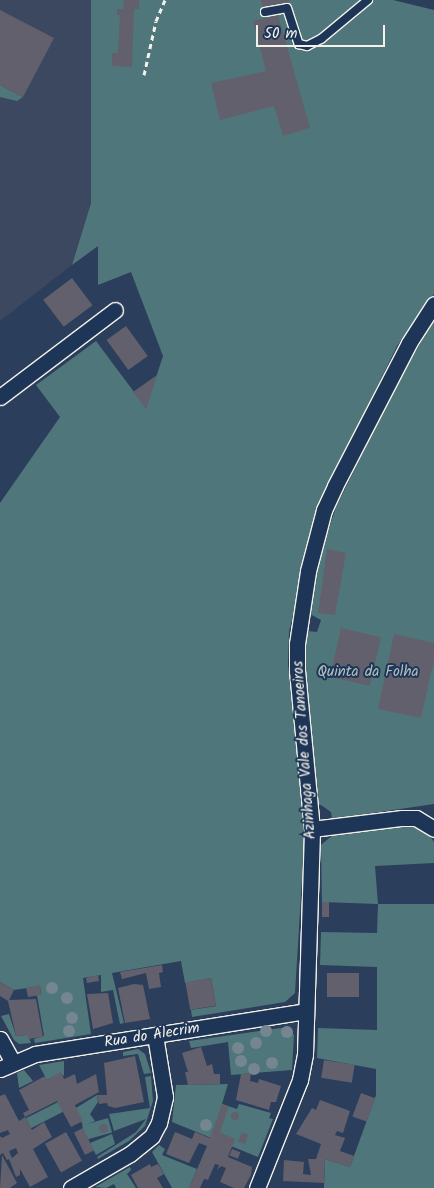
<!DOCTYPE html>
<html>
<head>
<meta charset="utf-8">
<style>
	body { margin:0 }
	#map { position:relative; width:434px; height:1188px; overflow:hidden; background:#2b3e5b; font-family:Kalam,sans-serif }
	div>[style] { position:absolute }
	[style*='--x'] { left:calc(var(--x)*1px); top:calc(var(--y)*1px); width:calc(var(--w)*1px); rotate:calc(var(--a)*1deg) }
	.built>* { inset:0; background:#3c4860 }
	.green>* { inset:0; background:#4f777b; transform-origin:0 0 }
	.building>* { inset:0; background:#62606d; transform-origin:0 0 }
	.round { border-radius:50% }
	.path>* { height:3px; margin-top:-1.5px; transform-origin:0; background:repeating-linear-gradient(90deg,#f4f1e8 0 5px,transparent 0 9px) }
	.roads { filter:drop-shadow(1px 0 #f4f1e8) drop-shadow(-1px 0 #f4f1e8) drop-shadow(0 1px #f4f1e8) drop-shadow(0 -1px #f4f1e8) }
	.lane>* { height:8px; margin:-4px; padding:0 4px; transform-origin:4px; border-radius:4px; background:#1d3557 }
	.street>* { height:15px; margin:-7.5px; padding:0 7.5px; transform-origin:7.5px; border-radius:7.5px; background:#1d3557 }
	.trees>* { width:12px; height:12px; margin:-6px; border-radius:50%; background:#758690 }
	span { translate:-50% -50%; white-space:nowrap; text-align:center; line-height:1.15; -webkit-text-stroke:4px #1d3557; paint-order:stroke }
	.park-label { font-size:15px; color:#b2c0bc }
	.street-label { font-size:15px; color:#f4f1e8 }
	.scale { position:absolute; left:256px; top:25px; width:129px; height:22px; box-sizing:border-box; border:2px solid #f4f1e8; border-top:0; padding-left:6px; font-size:15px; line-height:18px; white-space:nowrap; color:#f4f1e8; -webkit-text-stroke:4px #1d3557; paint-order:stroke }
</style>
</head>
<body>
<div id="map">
	<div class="built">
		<div style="clip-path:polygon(0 0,91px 0,93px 162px,91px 203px,72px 265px,0 321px)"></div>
	</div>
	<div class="green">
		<div style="clip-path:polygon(91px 0,393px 0,434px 10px,434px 294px,397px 346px,319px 505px,289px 632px,288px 664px,305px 830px,295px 993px,285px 1002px,192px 1017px,191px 1010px,216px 1006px,211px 978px,185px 983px,181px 961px,112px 973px,124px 1023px,120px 1024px,113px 990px,101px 992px,101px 975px,83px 978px,91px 1034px,35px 1043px,34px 1039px,44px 1036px,37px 995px,41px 994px,40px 986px,14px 990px,0 982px,0 503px,60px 417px,36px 385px,96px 341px,146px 408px,163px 356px,131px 272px,98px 285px,98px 246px,72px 265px,91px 203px)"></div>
		<div style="clip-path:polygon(0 85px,23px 97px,17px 101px,0 97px)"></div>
		<div style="clip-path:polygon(434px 320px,434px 804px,332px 819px,331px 812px,321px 805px,315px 804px,302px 667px,307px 631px,317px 632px,321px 620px,310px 614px,317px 565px,336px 507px,399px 380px)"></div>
		<div style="clip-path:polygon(404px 825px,417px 828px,429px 835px,434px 842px,434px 863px,375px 866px,378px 904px,434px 904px,434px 1188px,324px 1188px,325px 1159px,350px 1167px,376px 1095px,376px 1069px,317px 1058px,318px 1028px,377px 1030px,377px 967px,320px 965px,321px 932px,377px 933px,378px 904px,322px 902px,321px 845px,335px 833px)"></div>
		<div style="clip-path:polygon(9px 1014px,16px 1036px,28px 1035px,31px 1043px,19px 1044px,14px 1040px,1px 1016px)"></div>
		<div style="clip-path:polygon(288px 1027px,294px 1035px,292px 1070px,231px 1075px,228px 1042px,191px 1048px,189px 1041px)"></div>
		<div style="clip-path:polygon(138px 1049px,145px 1054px,151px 1073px,144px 1074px,138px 1054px,123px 1056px,123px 1052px)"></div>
		<div style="clip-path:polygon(64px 1061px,64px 1076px,60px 1073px,47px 1080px,39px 1065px)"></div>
		<div style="clip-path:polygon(24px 1070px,33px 1081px,19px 1088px,17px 1073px)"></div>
		<div style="clip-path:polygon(151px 1076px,153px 1101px,145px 1126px,129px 1141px,98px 1159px,97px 1157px,136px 1132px,146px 1119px,114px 1131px,109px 1114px,150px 1108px,145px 1077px)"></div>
		<div style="clip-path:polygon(228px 1084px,222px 1104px,237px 1109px,239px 1104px,271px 1113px,269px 1118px,273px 1119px,258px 1157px,172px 1122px,176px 1085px)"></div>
		<div style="clip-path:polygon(97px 1095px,98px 1102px,90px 1114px,95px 1121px,83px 1126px,76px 1108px)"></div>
		<div style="left:58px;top:1102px;width:11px;height:36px;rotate:63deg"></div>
		<div style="left:108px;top:1118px;width:15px;height:27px;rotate:74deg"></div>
		<div style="clip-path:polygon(112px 1134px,115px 1144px,96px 1155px,90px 1143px)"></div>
		<div style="clip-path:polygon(159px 1145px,165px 1149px,162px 1155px,197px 1169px,189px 1188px,172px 1188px,152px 1152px)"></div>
		<div style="clip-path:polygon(130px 1167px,131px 1170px,127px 1174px,136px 1188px,116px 1188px,114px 1184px,106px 1188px,95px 1187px)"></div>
	</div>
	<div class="building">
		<div style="clip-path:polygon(124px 0,139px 0,139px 9px,134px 9px,132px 67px,112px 66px,112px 53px,118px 53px,120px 15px,117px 15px,117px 9px,123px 9px)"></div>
		<div style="clip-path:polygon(261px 0,290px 0,290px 1px,263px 8px)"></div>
		<div style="clip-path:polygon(0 10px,54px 38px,23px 97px,0 85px)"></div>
		<div style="clip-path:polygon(278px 15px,310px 128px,283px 136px,274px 106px,220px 120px,211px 83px,266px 71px,253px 21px)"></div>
		<div style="left:72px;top:278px;width:34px;height:36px;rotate:53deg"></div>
		<div style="left:126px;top:326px;width:37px;height:24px;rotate:54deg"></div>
		<div style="clip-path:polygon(157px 375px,150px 397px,146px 409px,133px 392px)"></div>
		<div style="clip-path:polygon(327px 549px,346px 553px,335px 615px,318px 613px)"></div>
		<div style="left:341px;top:628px;width:41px;height:50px;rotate:13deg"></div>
		<div style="clip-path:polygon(394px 634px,434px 643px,434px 660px,421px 718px,378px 709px)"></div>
		<div style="left:322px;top:902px;width:7px;height:15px"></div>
		<div style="clip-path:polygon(162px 965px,163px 972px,159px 973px,161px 987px,149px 989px,146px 973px,122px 979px,120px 972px)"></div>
		<div style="left:327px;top:973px;width:32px;height:24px"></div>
		<div style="clip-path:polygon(98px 975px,99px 981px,87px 983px,86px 978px)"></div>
		<div style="left:211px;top:978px;width:28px;height:26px;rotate:80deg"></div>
		<div style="clip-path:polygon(0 982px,14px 990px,9px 1000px,36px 999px,43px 1037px,28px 1039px,28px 1035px,16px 1036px,8px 1001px,0 996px)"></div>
		<div style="clip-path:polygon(134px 984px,143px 985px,150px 1019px,125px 1023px,118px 988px)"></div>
		<div style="clip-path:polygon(40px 985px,41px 995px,28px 997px,26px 988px)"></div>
		<div style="clip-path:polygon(108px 993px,113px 1023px,93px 1029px,87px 994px)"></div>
		<div style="clip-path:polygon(201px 1047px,207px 1066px,212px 1064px,214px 1074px,220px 1074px,220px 1084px,188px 1085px,185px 1072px,188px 1072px,182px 1053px)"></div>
		<div style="clip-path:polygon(135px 1056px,144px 1102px,115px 1108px,108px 1106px,107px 1103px,99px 1104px,97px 1095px,107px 1095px,104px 1063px)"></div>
		<div style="left:324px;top:1060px;width:31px;height:18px;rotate:9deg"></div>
		<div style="clip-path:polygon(61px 1072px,64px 1079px,75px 1074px,77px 1084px,96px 1074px,99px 1092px,75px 1105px,83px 1121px,71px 1127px,57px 1101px,25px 1117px,23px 1113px,29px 1110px,19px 1090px,45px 1076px,47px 1080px)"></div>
		<div style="clip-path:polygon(251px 1073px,250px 1081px,258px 1083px,259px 1079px,281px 1086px,276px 1102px,271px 1102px,269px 1110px,236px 1100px,241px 1074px)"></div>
		<div style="left:361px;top:1093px;width:15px;height:25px;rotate:20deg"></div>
		<div style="clip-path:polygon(evenodd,5px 1094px,19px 1121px,25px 1117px,32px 1130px,44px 1122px,52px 1137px,33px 1149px,48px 1177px,30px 1187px,20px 1169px,20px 1175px,16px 1177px,9px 1159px,7px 1160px,3px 1153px,0 1155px,0 1136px,2px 1138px,10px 1134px,8px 1130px,0 1133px,0 1096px,5px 1094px,16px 1148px,18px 1153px,12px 1158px,9px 1151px,16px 1148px)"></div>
		<div style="clip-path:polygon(320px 1100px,350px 1111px,343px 1133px,337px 1131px,335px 1135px,345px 1138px,340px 1151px,354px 1156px,350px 1167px,325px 1159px,324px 1183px,283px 1181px,284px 1160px,304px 1162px,303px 1174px,311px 1175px,308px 1159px,316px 1159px,321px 1144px,296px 1134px,312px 1108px,316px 1110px)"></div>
		<div style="clip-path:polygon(222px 1104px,229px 1106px,220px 1132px,235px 1139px,228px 1157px,252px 1167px,251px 1175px,244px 1188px,234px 1188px,220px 1182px,226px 1168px,221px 1166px,217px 1170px,219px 1165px,215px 1164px,208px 1180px,204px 1179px,200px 1188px,189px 1188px,207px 1146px,199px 1143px,189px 1163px,166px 1154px,175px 1132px,192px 1139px,195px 1132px,210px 1138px)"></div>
		<div class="round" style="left:231px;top:1112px;width:8px;height:8px"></div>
		<div class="round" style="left:98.5px;top:1123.5px;width:9px;height:9px"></div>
		<div style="left:83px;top:1128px;width:25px;height:10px;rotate:64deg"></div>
		<div style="left:66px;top:1132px;width:33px;height:24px;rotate:61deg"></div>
		<div style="clip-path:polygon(242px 1132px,248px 1135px,245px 1144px,238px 1142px)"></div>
		<div style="left:232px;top:1149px;width:9px;height:7px;rotate:21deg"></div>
		<div style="clip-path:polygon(2px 1155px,17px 1183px,10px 1188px,0 1188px)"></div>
		<div style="clip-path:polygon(150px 1164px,151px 1167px,158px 1164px,164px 1174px,157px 1178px,163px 1188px,138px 1188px,131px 1175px)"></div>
	</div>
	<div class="path">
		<div style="--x:144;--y:75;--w:55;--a:-77.5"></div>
		<div style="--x:156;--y:21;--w:23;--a:-67"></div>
	</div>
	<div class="roads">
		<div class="lane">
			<div style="--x:265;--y:12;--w:22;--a:-10"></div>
			<div style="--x:287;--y:8;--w:38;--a:72"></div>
			<div style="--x:299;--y:44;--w:8;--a:14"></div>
			<div style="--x:307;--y:46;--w:16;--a:-27"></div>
			<div style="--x:321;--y:39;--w:61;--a:-39.7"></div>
		</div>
		<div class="street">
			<div style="--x:0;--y:397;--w:144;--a:-37.1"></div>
			<div style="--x:312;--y:829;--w:91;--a:-7"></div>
			<div style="--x:402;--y:818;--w:14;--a:0"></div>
			<div style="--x:416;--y:818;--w:21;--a:31"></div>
			<div style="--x:0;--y:1039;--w:26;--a:61"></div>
			<div style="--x:0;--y:1069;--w:38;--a:-23"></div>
			<div style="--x:35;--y:1054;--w:274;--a:-9"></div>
			<div style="--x:71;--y:1188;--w:68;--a:-30"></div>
			<div style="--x:130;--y:1154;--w:28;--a:-39"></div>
			<div style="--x:152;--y:1136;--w:15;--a:-62"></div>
			<div style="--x:159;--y:1123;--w:27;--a:-77"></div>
			<div style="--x:165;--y:1097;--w:63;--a:-99.2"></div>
			<div style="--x:257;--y:1188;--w:116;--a:-68.3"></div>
			<div style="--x:300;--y:1080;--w:26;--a:-79"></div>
			<div style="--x:305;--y:1054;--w:225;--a:-88.2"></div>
			<div style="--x:312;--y:829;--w:159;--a:-95.4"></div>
			<div style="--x:297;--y:671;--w:27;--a:-90"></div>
			<div style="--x:297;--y:644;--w:74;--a:-81.4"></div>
			<div style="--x:308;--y:571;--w:63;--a:-75.3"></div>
			<div style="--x:324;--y:510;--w:26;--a:-65"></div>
			<div style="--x:335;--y:486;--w:161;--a:-62.6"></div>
			<div style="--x:409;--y:343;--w:46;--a:-57.3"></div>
		</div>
	</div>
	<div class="trees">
		<div style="left:52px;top:988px"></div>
		<div style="left:67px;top:998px"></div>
		<div style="left:72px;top:1018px"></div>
		<div style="left:69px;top:1031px"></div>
		<div style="left:266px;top:1031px"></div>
		<div style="left:287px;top:1032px"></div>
		<div style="left:256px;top:1043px"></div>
		<div style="left:238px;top:1048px"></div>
		<div style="left:241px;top:1061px"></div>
		<div style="left:272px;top:1063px"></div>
		<div style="left:254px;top:1069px"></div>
		<div style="left:206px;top:1125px"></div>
	</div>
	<div class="park-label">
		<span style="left:368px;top:673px">Quinta da Folha</span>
	</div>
	<div class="street-label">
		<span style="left:305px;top:750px;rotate:-94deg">Azinhaga Vale dos Tanoeiros</span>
		<span style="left:152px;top:1036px;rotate:-9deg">Rua do Alecrim</span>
	</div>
	<div class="scale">50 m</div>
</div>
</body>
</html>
